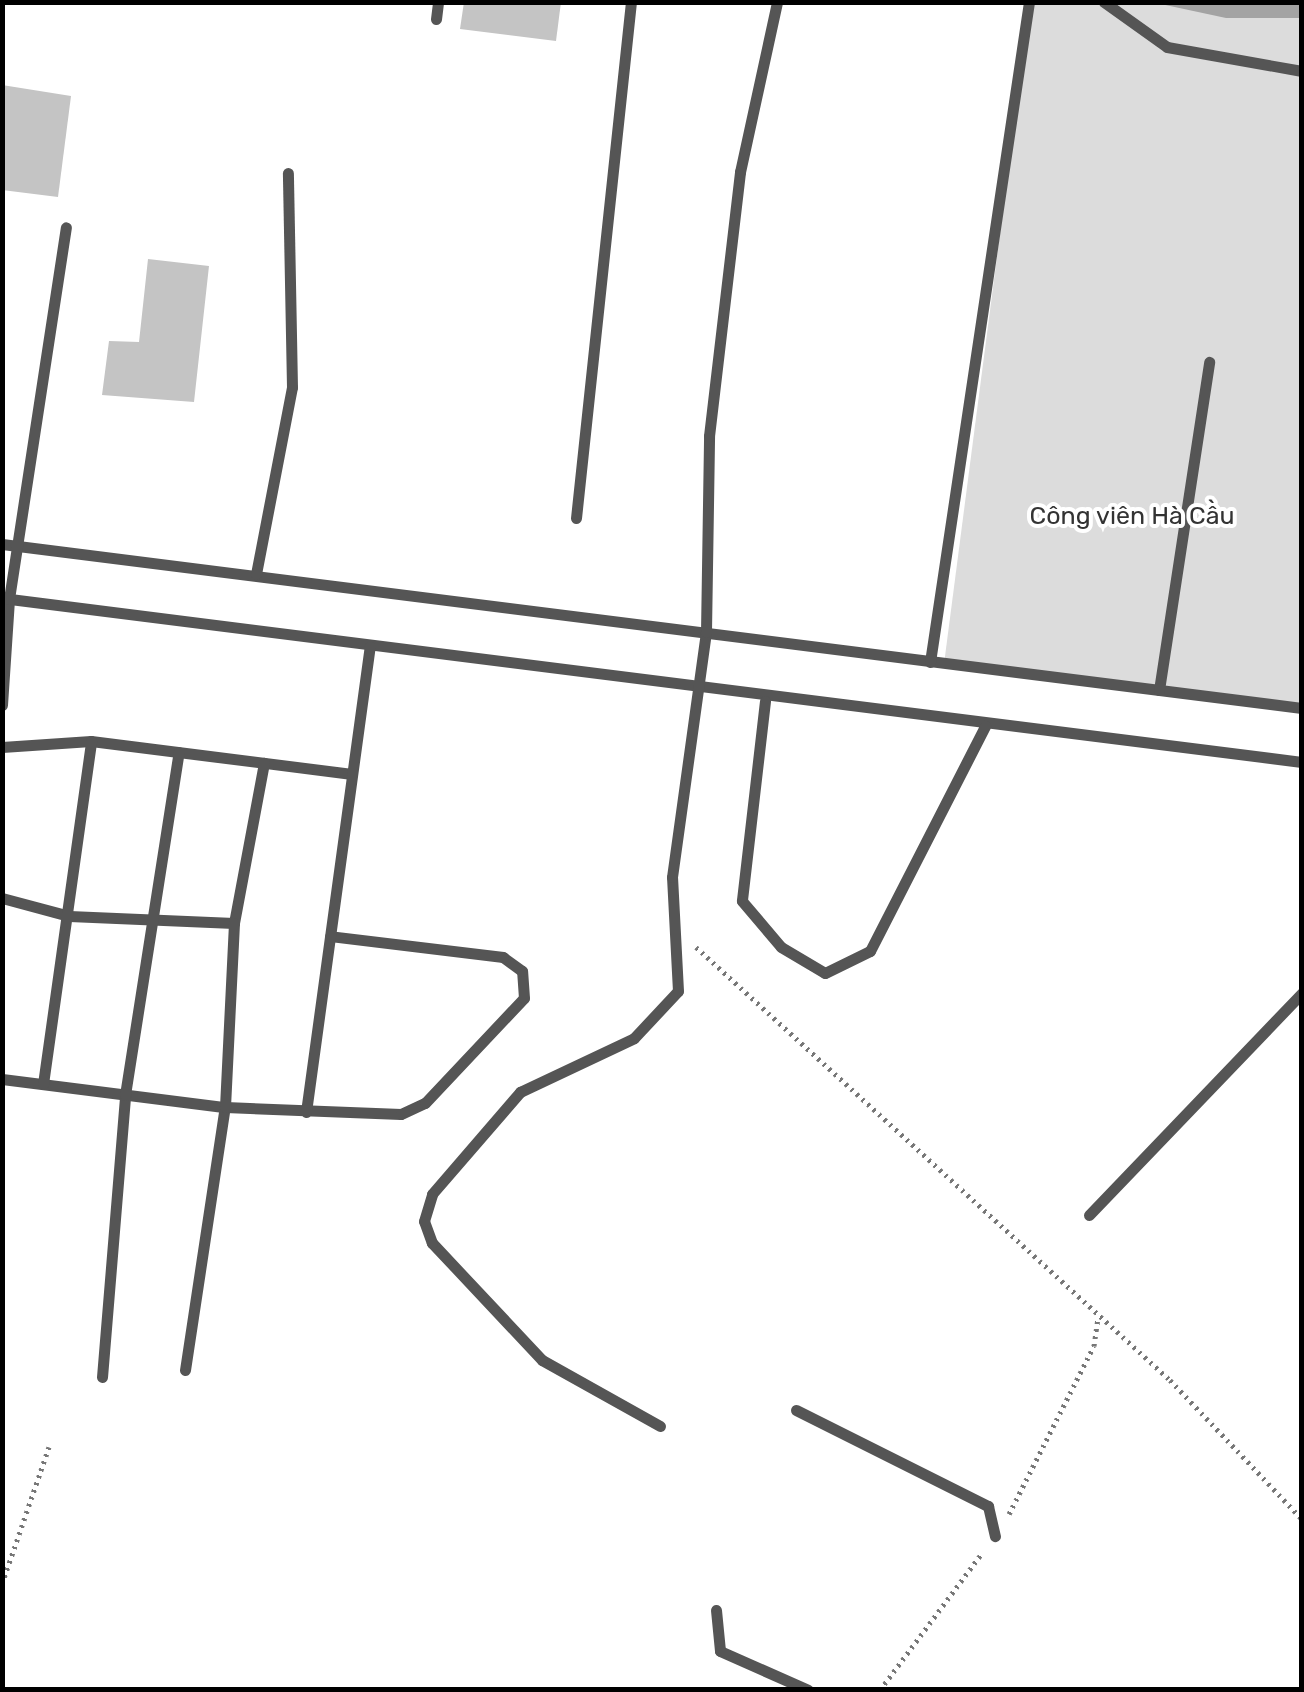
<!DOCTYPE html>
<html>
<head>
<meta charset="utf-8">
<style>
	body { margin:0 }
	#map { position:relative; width:1304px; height:1692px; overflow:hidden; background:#fff; font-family:Rubik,sans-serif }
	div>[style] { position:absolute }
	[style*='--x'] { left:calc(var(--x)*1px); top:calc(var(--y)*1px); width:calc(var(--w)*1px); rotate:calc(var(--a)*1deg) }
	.green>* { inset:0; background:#dcdcdc }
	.water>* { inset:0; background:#a3a3a3 }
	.building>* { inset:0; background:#c4c4c4 }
	.path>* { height:5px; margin-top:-2.5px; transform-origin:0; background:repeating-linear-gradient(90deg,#777 0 2.5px,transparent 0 7.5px) }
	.lane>* { height:11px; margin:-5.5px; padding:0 5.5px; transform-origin:5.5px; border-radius:5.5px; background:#555 }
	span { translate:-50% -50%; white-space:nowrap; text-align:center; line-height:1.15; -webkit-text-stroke:8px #fff; paint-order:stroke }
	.park-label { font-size:25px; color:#333 }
	.frame { position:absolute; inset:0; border:5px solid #000; pointer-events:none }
</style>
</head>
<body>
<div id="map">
	<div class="green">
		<div style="clip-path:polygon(1030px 3px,1301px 3px,1301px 708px,944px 664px)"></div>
	</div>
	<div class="water">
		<div style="clip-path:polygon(1156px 3px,1301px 3px,1301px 18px,1226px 18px)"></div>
	</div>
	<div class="building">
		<div style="clip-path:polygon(464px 2px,561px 2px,556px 41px,460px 29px)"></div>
		<div style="clip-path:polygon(2px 85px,71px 96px,58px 197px,2px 190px)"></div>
		<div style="clip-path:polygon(148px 259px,209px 266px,194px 402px,102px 395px,109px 341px,139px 342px)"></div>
	</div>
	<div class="path">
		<div style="--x:696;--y:947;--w:642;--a:42.41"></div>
		<div style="--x:1170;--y:1380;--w:192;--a:46.5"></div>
		<div style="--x:1009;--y:1514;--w:188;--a:-63.2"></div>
		<div style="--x:1094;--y:1346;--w:29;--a:-82"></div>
		<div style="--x:2;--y:1584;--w:145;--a:-71.1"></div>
		<div style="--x:880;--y:1690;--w:172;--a:-53.3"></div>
	</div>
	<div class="lane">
		<div style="--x:1104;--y:2;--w:77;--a:35.5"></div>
		<div style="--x:1167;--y:47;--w:137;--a:10.1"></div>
		<div style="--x:436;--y:19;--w:17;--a:-83"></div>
		<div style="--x:576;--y:518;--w:519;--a:-83.92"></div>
		<div style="--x:2;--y:544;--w:1310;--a:7.19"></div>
		<div style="--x:256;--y:574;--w:190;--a:-79.1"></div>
		<div style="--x:292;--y:387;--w:214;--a:-91.1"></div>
		<div style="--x:2;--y:598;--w:1310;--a:7.19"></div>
		<div style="--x:930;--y:662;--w:667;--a:-81.47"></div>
		<div style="--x:1159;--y:690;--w:332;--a:-81.3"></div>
		<div style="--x:765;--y:701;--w:201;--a:96.6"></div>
		<div style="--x:742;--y:901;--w:60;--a:49.7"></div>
		<div style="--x:781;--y:947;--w:51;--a:30.6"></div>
		<div style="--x:825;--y:973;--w:50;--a:-26.1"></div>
		<div style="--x:870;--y:951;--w:253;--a:-62.9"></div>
		<div style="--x:2;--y:705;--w:106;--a:-86.2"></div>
		<div style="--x:9;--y:599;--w:376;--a:-81.3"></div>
		<div style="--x:2;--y:747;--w:89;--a:-3.9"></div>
		<div style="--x:91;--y:741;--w:263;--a:7.2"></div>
		<div style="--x:2;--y:898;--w:69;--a:15"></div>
		<div style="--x:69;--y:916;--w:165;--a:2.4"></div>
		<div style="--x:234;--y:923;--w:163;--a:-79.4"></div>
		<div style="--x:2;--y:1079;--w:225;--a:7.2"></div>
		<div style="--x:225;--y:1107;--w:176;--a:2.3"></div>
		<div style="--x:401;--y:1114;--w:26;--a:-25"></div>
		<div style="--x:425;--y:1103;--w:144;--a:-46.7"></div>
		<div style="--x:524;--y:998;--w:27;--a:-94"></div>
		<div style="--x:522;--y:971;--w:24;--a:-144"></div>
		<div style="--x:503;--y:957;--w:174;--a:-173.1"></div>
		<div style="--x:43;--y:1084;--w:346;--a:-82"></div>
		<div style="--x:306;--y:1112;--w:470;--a:-82.2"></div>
		<div style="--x:1089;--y:1215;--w:308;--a:-46.2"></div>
		<div style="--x:185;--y:1370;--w:266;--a:-81.4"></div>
		<div style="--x:225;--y:1107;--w:184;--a:-87.2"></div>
		<div style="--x:102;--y:1377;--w:283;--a:-85.3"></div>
		<div style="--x:125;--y:1095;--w:347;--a:-81.1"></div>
		<div style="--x:796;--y:1410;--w:215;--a:26.6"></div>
		<div style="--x:988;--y:1506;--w:31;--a:77"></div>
		<div style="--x:660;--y:1426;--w:135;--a:-150.8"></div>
		<div style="--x:542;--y:1360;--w:161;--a:-133.2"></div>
		<div style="--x:432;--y:1243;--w:23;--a:-110"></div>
		<div style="--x:424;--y:1221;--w:28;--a:-73"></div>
		<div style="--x:432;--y:1194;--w:135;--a:-49.2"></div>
		<div style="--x:520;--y:1092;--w:126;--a:-25.3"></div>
		<div style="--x:634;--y:1038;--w:64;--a:-46.9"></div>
		<div style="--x:678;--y:991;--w:114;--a:-93"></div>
		<div style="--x:672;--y:877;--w:247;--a:-82.1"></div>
		<div style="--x:706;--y:632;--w:196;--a:-89.1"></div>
		<div style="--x:709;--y:436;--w:266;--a:-83.3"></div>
		<div style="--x:740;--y:172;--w:174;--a:-77.7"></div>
		<div style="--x:716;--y:1610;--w:41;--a:84.4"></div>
		<div style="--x:720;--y:1651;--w:96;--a:23.9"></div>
	</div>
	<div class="park-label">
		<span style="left:1132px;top:516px">Công viên Hà Cầu</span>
	</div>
	<div class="frame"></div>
</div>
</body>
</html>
